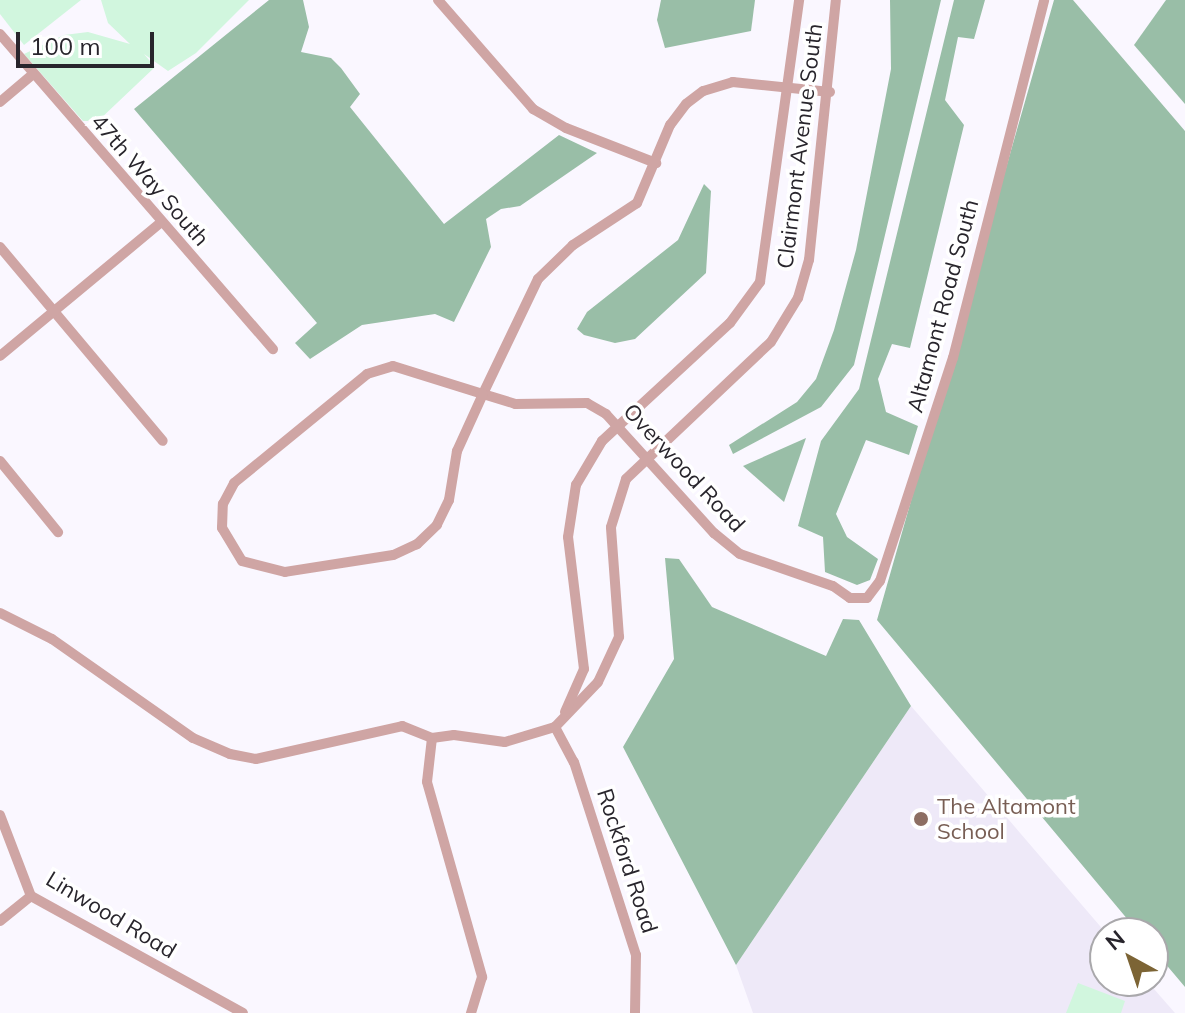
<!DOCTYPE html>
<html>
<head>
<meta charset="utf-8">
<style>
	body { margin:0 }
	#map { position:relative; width:1185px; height:1013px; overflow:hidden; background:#faf7ff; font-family:Mulish,sans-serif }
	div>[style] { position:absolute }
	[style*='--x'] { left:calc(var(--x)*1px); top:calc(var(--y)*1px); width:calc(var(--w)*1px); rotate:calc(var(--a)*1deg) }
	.built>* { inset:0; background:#eee9f8 }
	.green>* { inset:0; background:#d1f6de }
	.forest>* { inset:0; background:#99bea7 }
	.minor>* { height:10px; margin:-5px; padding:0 5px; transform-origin:5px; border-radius:5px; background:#cfa5a4 }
	.dots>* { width:22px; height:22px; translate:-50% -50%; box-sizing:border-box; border:4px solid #fff; border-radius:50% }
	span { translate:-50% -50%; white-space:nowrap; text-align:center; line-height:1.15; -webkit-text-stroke:7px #fff; paint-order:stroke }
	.street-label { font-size:22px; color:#28252c }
	.education-label { font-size:22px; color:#785e54 }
	.left { translate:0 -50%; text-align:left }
	.north { position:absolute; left:1089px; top:917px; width:80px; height:80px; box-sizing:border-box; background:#fff; border:2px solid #a9a8ab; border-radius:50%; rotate:320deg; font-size:22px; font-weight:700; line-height:32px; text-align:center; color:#28252c }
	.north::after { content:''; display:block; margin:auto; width:28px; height:36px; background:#7c6435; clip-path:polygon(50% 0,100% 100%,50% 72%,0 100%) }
	.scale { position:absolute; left:16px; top:32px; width:138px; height:36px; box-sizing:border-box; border:4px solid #28252c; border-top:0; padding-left:10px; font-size:24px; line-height:28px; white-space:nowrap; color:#28252c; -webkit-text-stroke:6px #fff; paint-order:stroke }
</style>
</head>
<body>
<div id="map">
	<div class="built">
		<div style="clip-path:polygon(911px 706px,1106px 933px,1105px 981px,1147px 981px,1175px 1013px,753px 1013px,736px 965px)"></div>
	</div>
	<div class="green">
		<div style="clip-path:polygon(0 0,81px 0,24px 45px,0 14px)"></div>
		<div style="clip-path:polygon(101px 0,249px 0,196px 53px,168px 71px,144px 54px,155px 67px,98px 121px,83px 121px,24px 54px,64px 35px,88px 32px,130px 44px,108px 23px)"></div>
		<div style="clip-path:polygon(1078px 983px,1125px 1001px,1121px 1013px,1066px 1013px)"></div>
	</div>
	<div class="forest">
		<div style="clip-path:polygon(269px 0,303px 0,309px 27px,301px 52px,331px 58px,341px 68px,360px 94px,350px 107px,444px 224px,559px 135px,597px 153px,520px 206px,501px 209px,486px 219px,491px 247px,454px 322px,435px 314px,362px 325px,310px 359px,295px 343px,317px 323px,134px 109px)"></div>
		<div style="clip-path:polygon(661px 0,755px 0,751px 31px,665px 48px,657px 20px)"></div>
		<div style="clip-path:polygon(890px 0,941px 0,854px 365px,821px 407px,733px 454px,729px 445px,797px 402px,816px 379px,834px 330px,856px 250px,891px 69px)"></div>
		<div style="clip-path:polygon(954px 0,985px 0,974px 39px,958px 37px,945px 100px,964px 125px,910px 348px,892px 344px,878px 379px,886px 412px,918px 426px,909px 455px,866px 440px,836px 514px,847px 537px,878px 559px,870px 580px,857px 585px,825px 572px,823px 537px,798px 526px,821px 441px,859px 389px)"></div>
		<div style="clip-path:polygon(1054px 0,1073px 0,1185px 131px,1185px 987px,1153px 949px,1153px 933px,1139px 933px,877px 620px)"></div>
		<div style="clip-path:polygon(1166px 0,1185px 0,1185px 104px,1134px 45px)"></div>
		<div style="clip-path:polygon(704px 184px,711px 191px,706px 273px,635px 339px,615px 343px,584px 335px,577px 329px,587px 312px,678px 240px)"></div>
		<div style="clip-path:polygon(806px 438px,784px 502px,743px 466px)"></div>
		<div style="clip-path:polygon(665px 558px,679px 559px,712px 607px,826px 656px,843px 619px,859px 620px,911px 706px,736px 965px,623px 747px,674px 659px)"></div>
	</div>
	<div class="minor">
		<div style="--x:438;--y:0;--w:145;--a:48.9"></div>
		<div style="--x:533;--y:109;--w:38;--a:30"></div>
		<div style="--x:566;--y:128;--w:97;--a:21.3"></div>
		<div style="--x:0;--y:34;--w:417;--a:49.1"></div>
		<div style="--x:830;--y:92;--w:98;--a:-174.1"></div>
		<div style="--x:733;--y:82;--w:31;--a:163"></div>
		<div style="--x:703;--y:91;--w:21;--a:143"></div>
		<div style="--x:686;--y:104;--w:26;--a:127"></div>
		<div style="--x:670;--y:125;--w:85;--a:112.9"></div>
		<div style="--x:637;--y:203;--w:77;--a:146.7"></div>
		<div style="--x:573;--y:245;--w:49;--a:135.8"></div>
		<div style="--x:538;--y:279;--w:127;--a:115.6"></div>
		<div style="--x:483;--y:394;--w:34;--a:17"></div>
		<div style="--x:515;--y:404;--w:72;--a:-0.8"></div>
		<div style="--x:587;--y:403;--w:22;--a:30"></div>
		<div style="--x:606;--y:414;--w:161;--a:47.8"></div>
		<div style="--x:714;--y:533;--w:33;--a:39"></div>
		<div style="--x:740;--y:554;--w:98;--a:19"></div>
		<div style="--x:833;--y:586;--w:21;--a:35"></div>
		<div style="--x:850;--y:598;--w:17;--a:0"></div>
		<div style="--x:867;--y:598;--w:21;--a:-53"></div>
		<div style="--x:880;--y:581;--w:235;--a:-71.9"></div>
		<div style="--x:953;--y:358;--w:369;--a:-75.7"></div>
		<div style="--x:0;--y:102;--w:42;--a:-40.2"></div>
		<div style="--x:0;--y:247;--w:253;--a:50"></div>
		<div style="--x:0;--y:356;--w:207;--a:-39.7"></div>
		<div style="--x:393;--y:366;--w:94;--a:17.3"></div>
		<div style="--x:483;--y:394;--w:63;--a:114.5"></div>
		<div style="--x:457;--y:451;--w:50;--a:99.3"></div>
		<div style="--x:449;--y:500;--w:28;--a:116"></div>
		<div style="--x:437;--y:525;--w:28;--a:136"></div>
		<div style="--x:417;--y:544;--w:26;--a:155"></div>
		<div style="--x:393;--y:555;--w:109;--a:171.1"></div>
		<div style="--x:285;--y:572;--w:44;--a:-165.7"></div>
		<div style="--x:242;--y:561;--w:39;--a:-121"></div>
		<div style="--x:222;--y:528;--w:24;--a:-88"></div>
		<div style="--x:223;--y:504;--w:24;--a:-62"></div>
		<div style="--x:234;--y:483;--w:172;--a:-39.3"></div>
		<div style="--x:367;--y:374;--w:27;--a:-17"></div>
		<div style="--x:0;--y:461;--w:92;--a:50.8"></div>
		<div style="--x:0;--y:613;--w:58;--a:26.6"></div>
		<div style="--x:52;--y:639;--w:172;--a:35.1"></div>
		<div style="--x:193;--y:738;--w:40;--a:23.4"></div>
		<div style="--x:230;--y:754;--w:26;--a:11"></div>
		<div style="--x:256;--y:759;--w:150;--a:-12.7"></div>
		<div style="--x:402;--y:726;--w:32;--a:22"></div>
		<div style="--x:432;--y:738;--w:22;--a:-8"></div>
		<div style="--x:454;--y:735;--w:51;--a:7.8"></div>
		<div style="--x:505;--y:742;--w:52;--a:-16.7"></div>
		<div style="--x:555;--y:727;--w:62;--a:-46.3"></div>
		<div style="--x:598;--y:682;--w:50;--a:-65"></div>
		<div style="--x:619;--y:637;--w:110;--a:-94.2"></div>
		<div style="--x:611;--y:527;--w:50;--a:-72.6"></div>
		<div style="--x:626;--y:479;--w:199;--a:-43.4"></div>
		<div style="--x:771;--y:342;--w:52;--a:-58.5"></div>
		<div style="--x:798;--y:298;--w:40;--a:-74"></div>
		<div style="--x:809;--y:260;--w:261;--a:-84.1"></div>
		<div style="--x:565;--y:712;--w:47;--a:-66.2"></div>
		<div style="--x:584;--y:669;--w:133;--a:-96.9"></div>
		<div style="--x:568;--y:537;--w:53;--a:-81.3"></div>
		<div style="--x:576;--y:485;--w:51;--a:-59.4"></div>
		<div style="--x:602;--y:441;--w:174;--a:-42.7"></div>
		<div style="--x:730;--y:323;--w:51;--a:-53.8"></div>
		<div style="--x:760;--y:282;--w:285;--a:-82.1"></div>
		<div style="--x:555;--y:727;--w:40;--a:62"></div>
		<div style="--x:574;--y:762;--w:203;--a:72.2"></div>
		<div style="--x:636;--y:955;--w:58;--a:91"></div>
		<div style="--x:432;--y:738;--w:44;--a:96.5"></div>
		<div style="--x:427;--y:782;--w:203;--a:74.2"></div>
		<div style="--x:482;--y:977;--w:38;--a:107"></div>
		<div style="--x:0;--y:815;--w:87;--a:69.1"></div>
		<div style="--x:31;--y:896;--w:242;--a:28.9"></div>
		<div style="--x:0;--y:921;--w:40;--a:-39"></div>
	</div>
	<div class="dots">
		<div style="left:921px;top:819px;background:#8d6e63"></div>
	</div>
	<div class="street-label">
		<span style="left:800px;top:146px;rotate:-83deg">Clairmont Avenue South</span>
		<span style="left:150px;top:180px;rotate:49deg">47th Way South</span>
		<span style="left:943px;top:306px;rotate:-75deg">Altamont Road South</span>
		<span style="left:684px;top:468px;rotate:47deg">Overwood Road</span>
		<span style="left:627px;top:861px;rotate:72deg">Rockford Road</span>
		<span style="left:111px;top:915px;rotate:31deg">Linwood Road</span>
	</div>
	<div class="education-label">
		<span class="left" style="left:937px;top:819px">The Altamont<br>School</span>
	</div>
	<div class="north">N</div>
	<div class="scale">100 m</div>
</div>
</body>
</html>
